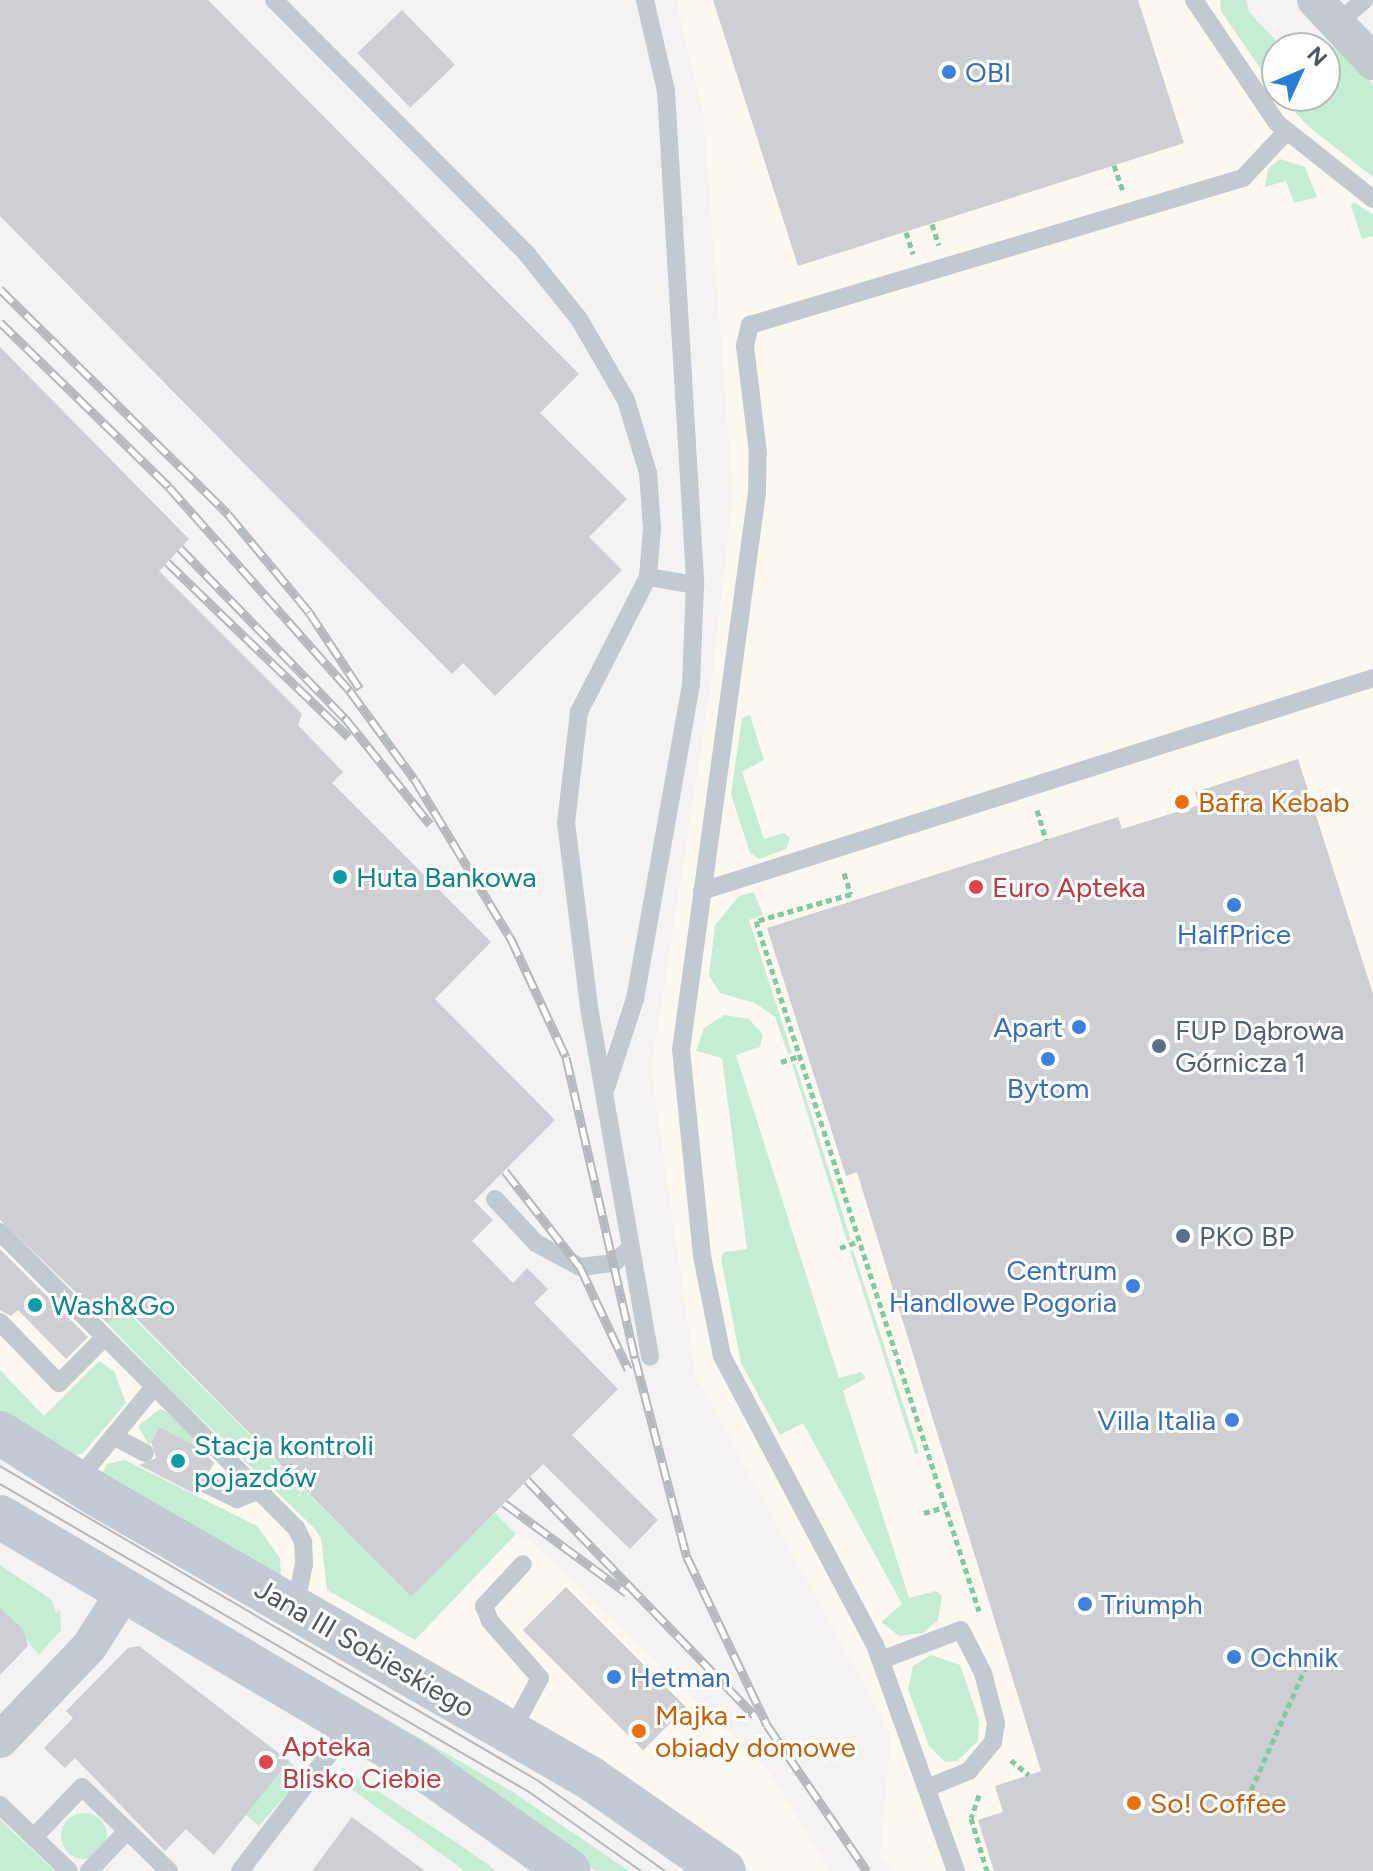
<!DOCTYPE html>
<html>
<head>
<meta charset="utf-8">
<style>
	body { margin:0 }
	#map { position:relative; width:1373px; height:1871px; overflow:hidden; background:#f4f2f3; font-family:Figtree,sans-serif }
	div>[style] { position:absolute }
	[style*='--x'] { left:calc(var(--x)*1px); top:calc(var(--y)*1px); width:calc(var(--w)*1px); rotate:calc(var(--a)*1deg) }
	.commercial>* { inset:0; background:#fcf7ef }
	.green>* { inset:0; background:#c5edd3; transform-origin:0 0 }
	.round { border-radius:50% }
	.building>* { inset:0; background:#cdcfd4; transform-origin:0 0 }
	.path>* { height:5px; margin-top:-2.5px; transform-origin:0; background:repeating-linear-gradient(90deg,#7fcaa1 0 6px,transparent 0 10px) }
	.service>* { height:18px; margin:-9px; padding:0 9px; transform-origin:9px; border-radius:9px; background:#c1cad0 }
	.minor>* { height:36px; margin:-18px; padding:0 18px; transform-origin:18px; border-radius:18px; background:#c1cad0 }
	.secondary>* { height:44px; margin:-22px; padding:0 22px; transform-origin:22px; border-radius:22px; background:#c2cbd4 }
	.tram>* { height:2px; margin:-1px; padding:0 1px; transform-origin:1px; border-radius:1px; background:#b5b8bc }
	.rail>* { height:9px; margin-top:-4.5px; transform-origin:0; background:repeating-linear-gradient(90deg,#fff 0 18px,#b5b8bc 0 36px); box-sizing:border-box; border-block:2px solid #b5b8bc }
	.dots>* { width:22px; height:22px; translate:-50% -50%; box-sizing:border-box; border:4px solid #fff; border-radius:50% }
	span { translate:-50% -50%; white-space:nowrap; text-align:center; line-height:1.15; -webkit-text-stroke:6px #fff; paint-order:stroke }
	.shop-label { font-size:28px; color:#366cbe }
	.left { translate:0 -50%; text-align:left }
	.right { translate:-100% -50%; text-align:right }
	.food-label { font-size:28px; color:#c56008 }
	.culture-label { font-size:28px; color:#0d838f }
	.health-label { font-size:28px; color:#be3a42 }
	.service-label { font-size:28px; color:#4e5e75 }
	.street-label { font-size:28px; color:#4b565f }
	.north { position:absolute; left:1261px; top:32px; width:80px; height:80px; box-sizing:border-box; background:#fff; border:2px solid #b7bbbf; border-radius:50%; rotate:46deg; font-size:22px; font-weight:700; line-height:32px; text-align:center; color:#4b565f }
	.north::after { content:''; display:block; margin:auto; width:28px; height:36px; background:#287ed9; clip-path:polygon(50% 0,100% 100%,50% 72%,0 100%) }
</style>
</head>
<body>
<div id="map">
	<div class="commercial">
		<div style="clip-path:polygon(676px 0,1223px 0,1277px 53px,1277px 96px,1320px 96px,1373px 149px,1373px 1871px,891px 1871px,880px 1856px,891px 1734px,695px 1374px,651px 1070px,711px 684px,733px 496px,703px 112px)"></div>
		<div style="clip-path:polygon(0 1184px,410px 1596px,495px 1513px,516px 1534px,530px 1540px,768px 1770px,830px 1871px,751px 1871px,693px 1827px,0 1413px)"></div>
	</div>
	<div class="green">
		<div style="clip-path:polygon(1220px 0,1246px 0,1249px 12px,1283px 48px,1277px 48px,1277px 93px,1221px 11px)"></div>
		<div style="clip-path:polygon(1330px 46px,1342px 48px,1373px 85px,1373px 177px,1309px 127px,1280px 96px,1325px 96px)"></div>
		<div style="clip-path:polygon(1280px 159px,1305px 167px,1317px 197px,1294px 203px,1286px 181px,1265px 187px,1268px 169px)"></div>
		<div style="clip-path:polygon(1354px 202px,1373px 215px,1373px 236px,1362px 239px,1351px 206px)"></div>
		<div style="clip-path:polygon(750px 715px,764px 760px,742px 772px,764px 839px,784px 833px,790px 838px,786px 849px,759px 859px,750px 853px,731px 794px,742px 718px)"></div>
		<div style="clip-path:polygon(754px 892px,763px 915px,749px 920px,792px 1053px,788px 1054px,775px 1017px,755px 1003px,720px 993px,709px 976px,715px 925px,739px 896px)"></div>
		<div style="clip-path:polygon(724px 1015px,749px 1019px,763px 1035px,760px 1047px,736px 1055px,839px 1378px,861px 1372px,866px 1378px,843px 1391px,909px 1598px,936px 1591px,942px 1596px,938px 1620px,923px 1633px,899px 1636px,881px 1622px,902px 1604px,803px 1423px,780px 1435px,741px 1363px,721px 1258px,724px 1252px,747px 1249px,722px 1058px,696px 1051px,704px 1028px)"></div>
		<div style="clip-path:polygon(795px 1063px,851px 1240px,847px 1241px,792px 1064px)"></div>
		<div style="clip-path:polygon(0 1184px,410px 1596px,495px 1513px,516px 1534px,415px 1640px,327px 1590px,321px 1538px,314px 1528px,171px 1390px,0 1212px)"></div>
		<div style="clip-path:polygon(853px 1250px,919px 1453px,915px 1454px,850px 1251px)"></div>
		<div style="clip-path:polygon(99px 1361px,114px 1371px,126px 1403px,83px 1453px,70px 1458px,0 1413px,0 1370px,44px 1416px)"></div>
		<div style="clip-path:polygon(160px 1409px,167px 1412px,217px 1457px,159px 1427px,149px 1445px,138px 1426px)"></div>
		<div style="clip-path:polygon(125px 1460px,257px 1526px,280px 1558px,281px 1582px,100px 1477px,107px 1464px)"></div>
		<div style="clip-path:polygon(0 1565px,52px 1600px,56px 1613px,60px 1610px,61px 1630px,39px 1655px,0 1608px)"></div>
		<div style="clip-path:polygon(931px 1655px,960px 1665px,979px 1720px,978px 1741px,957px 1761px,945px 1762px,929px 1746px,908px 1689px,913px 1666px)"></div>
		<div style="clip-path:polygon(286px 1661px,513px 1792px,629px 1871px,596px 1871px)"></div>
		<div style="left:289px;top:1761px;width:20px;height:69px;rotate:41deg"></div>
		<div style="clip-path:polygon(341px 1767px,460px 1845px,497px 1871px,465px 1871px,343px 1783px)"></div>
		<div class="round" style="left:61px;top:1813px;width:46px;height:46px"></div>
		<div style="clip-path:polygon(0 1820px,54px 1870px,54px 1871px,0 1871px)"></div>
	</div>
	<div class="building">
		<div style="clip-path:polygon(0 0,208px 0,579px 374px,540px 413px,627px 499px,589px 537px,622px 570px,495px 696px,463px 663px,452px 674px,0 216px)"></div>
		<div style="clip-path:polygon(713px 0,1138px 0,1184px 143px,798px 266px)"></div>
		<div style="left:402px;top:10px;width:76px;height:62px;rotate:46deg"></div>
		<div style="clip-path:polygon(0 347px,189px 539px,159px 571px,302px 714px,298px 725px,343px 772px,332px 783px,491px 942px,435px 999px,555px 1120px,474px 1201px,493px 1220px,472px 1241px,513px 1283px,527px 1268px,548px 1289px,534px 1303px,618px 1389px,572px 1435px,658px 1520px,630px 1549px,543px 1464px,411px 1597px,125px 1307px,108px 1323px,0 1220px)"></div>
		<div style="clip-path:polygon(1298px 759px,1373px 994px,1373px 1871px,994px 1871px,978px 1820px,1003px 1812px,995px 1786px,1041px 1771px,857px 1172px,846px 1176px,767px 928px,1118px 817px,1122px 829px,1199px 805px,1195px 792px)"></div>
		<div style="clip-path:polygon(0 1249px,88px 1337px,66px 1359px,18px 1310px,11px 1316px,0 1310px)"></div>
		<div style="clip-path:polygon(159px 1427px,198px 1447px,214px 1463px,209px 1472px,194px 1477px,197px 1495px,139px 1465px,156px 1458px,151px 1442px)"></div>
		<div style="left:566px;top:1587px;width:170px;height:61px;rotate:45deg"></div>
		<div style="clip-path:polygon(0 1608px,23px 1629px,28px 1646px,0 1675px)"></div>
		<div style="clip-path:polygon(139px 1646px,289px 1761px,214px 1855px,186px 1829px,165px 1851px,75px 1758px,65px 1768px,44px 1748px,73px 1718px,66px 1711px,128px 1648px)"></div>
		<div style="clip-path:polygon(352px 1817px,425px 1871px,312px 1871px)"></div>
	</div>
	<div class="path">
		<div style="--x:1114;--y:165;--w:28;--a:71"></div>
		<div style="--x:932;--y:224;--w:22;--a:72"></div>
		<div style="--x:906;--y:232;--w:23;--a:72"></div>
		<div style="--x:1037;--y:810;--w:31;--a:73"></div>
		<div style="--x:844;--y:873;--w:22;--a:72"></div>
		<div style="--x:851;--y:894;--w:99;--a:164.1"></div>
		<div style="--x:756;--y:921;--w:725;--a:72.09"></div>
		<div style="--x:781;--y:1062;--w:20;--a:-18"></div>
		<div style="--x:840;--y:1248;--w:20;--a:-20"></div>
		<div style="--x:924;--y:1513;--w:22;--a:-16"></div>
		<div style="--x:1011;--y:1760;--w:23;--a:40"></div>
		<div style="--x:979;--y:1795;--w:24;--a:109"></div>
		<div style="--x:971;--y:1818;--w:55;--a:73.2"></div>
		<div style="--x:1243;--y:1808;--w:162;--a:-66"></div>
	</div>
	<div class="service">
		<div style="--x:274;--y:0;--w:359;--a:45.1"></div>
		<div style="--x:527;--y:254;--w:83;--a:51.3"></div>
		<div style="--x:579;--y:319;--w:94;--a:59.9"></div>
		<div style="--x:626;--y:400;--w:76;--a:73.2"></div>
		<div style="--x:648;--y:473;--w:55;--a:85.8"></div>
		<div style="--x:652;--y:528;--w:49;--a:94.7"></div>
		<div style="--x:645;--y:0;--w:93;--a:77"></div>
		<div style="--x:666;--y:91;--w:495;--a:86.6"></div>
		<div style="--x:695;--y:585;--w:48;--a:-170.3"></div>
		<div style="--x:648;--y:577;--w:152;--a:117.1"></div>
		<div style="--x:579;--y:712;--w:111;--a:96.7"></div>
		<div style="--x:566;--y:822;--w:186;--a:82.9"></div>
		<div style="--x:589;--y:1007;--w:355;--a:80.1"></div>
		<div style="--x:1194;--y:0;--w:148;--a:56"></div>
		<div style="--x:1277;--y:123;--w:122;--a:38.4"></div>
		<div style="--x:1337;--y:23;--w:35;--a:-40"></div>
		<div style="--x:702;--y:891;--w:704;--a:-17.61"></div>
		<div style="--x:606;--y:1088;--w:94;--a:-72"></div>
		<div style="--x:635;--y:999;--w:320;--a:-79.9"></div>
		<div style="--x:691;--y:684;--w:99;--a:-87.7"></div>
		<div style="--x:495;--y:1199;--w:60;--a:47"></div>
		<div style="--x:536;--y:1243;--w:50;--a:28.6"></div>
		<div style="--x:580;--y:1267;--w:34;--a:-7"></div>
		<div style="--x:614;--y:1263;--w:19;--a:-43"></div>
		<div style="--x:0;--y:1232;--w:419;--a:45"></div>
		<div style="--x:296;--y:1528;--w:16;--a:63"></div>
		<div style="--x:303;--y:1542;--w:22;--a:87"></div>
		<div style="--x:304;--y:1564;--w:45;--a:101.6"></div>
		<div style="--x:0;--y:1322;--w:85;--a:46"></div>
		<div style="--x:59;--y:1383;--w:62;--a:-45"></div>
		<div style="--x:113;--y:1436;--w:36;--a:28"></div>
		<div style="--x:76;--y:1482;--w:120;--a:-50.7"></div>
		<div style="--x:204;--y:1483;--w:37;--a:26"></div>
		<div style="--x:237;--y:1499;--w:28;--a:-21"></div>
		<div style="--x:881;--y:1660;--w:85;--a:-20.6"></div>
		<div style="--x:961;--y:1630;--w:48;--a:62.9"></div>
		<div style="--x:983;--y:1673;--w:52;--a:75.4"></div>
		<div style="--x:996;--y:1723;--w:19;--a:99"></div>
		<div style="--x:993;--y:1742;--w:38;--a:130"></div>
		<div style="--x:969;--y:1771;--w:45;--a:158"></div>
		<div style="--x:511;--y:1732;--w:61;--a:-61.8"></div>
		<div style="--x:540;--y:1678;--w:76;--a:-131.3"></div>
		<div style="--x:490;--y:1621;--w:16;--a:-112"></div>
		<div style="--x:484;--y:1606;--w:57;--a:-47.1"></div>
		<div style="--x:0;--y:1805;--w:95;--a:43.7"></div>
		<div style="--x:34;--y:1837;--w:69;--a:-46.2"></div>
		<div style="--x:82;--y:1787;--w:121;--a:44"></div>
		<div style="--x:89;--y:1871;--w:55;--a:-46.5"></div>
		<div style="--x:240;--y:1871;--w:185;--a:-52.7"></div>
		<div style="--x:956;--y:1871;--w:240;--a:-109.7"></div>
		<div style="--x:875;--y:1645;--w:327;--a:-117.9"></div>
		<div style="--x:722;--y:1356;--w:102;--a:-101.3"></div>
		<div style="--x:702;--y:1256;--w:207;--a:-95.8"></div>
		<div style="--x:681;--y:1050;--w:563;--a:-82.24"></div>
		<div style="--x:757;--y:492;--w:39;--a:-89"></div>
		<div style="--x:758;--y:453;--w:108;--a:-96.9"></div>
		<div style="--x:745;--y:346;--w:22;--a:-77"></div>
		<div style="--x:750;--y:325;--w:514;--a:-16.6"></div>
		<div style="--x:1243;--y:178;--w:63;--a:-46.9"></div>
	</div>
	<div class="minor">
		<div style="--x:1315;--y:0;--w:85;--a:46.9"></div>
		<div style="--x:0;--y:1740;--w:129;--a:-46.3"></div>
		<div style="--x:89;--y:1647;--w:65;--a:-57.5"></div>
	</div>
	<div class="secondary">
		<div style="--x:0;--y:1433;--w:114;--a:32.4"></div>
		<div style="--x:96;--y:1494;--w:570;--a:29.89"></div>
		<div style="--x:590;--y:1778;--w:163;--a:34.8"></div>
		<div style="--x:0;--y:1517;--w:476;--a:30.6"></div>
		<div style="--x:410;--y:1759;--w:194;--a:35.2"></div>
	</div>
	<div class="tram">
		<div style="--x:0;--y:1466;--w:622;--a:30.32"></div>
		<div style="--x:537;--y:1780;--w:157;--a:35.4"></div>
		<div style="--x:0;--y:1484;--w:612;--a:30.21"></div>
		<div style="--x:529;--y:1792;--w:137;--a:35.2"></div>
	</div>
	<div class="rail">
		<div style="--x:0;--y:289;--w:320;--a:44.6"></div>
		<div style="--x:228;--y:514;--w:127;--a:50.4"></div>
		<div style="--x:309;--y:612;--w:92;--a:56.5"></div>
		<div style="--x:0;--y:322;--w:236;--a:44.3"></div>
		<div style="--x:169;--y:487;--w:273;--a:48.4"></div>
		<div style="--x:350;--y:691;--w:110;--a:53.9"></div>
		<div style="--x:415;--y:780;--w:186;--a:58.9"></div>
		<div style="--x:511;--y:939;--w:130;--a:65"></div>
		<div style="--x:566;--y:1057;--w:309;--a:77.1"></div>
		<div style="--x:635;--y:1358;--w:206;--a:75.4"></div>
		<div style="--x:687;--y:1557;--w:186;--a:64.5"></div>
		<div style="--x:767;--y:1725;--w:177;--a:55.6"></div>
		<div style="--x:180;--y:548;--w:237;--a:45.9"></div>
		<div style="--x:345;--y:718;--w:136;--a:51.3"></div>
		<div style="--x:167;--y:562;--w:252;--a:43.9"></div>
		<div style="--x:505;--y:1171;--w:122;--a:52"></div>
		<div style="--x:580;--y:1267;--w:113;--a:64.8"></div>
		<div style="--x:527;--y:1480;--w:327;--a:46"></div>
		<div style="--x:504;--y:1503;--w:152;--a:36.2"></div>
	</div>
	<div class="dots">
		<div style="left:949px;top:72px;background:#3f7fe0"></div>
		<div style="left:1182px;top:802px;background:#e8710a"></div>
		<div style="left:340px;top:877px;background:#0f9aa8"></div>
		<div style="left:976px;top:887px;background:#e0444e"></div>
		<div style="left:1234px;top:905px;background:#3f7fe0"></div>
		<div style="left:1079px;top:1027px;background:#3f7fe0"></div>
		<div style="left:1159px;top:1046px;background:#5c6f8a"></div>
		<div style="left:1048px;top:1059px;background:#3f7fe0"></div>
		<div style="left:1183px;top:1236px;background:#5c6f8a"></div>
		<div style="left:1133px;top:1286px;background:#3f7fe0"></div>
		<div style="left:35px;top:1305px;background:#0f9aa8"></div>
		<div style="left:1232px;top:1420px;background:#3f7fe0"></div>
		<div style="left:178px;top:1461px;background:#0f9aa8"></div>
		<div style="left:1085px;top:1604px;background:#3f7fe0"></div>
		<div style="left:1234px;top:1657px;background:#3f7fe0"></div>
		<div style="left:614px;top:1677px;background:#3f7fe0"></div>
		<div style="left:639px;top:1731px;background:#e8710a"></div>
		<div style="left:266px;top:1762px;background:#e0444e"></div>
		<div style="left:1134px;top:1803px;background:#e8710a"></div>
	</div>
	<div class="shop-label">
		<span class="left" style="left:965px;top:72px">OBI</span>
		<span style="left:1234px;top:934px">HalfPrice</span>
		<span class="right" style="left:1063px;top:1027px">Apart</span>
		<span style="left:1048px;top:1088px">Bytom</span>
		<span class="right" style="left:1117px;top:1286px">Centrum<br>Handlowe Pogoria</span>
		<span class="right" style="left:1216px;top:1420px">Villa Italia</span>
		<span class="left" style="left:1101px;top:1604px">Triumph</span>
		<span class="left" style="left:1250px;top:1657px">Ochnik</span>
		<span class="left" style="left:630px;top:1677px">Hetman</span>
	</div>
	<div class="food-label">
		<span class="left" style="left:1198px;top:802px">Bafra Kebab</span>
		<span class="left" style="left:655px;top:1731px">Majka -<br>obiady domowe</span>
		<span class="left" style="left:1150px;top:1803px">So! Coffee</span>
	</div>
	<div class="culture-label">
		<span class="left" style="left:356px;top:877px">Huta Bankowa</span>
		<span class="left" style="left:51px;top:1305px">Wash&amp;Go</span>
		<span class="left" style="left:194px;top:1461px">Stacja kontroli<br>pojazdów</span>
	</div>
	<div class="health-label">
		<span class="left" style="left:992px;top:887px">Euro Apteka</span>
		<span class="left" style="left:282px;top:1762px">Apteka<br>Blisko Ciebie</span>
	</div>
	<div class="service-label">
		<span class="left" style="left:1175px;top:1046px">FUP Dąbrowa<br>Górnicza 1</span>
		<span class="left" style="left:1199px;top:1236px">PKO BP</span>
	</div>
	<div class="street-label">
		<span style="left:365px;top:1648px;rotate:30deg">Jana III Sobieskiego</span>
	</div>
	<div class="north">N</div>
</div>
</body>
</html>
